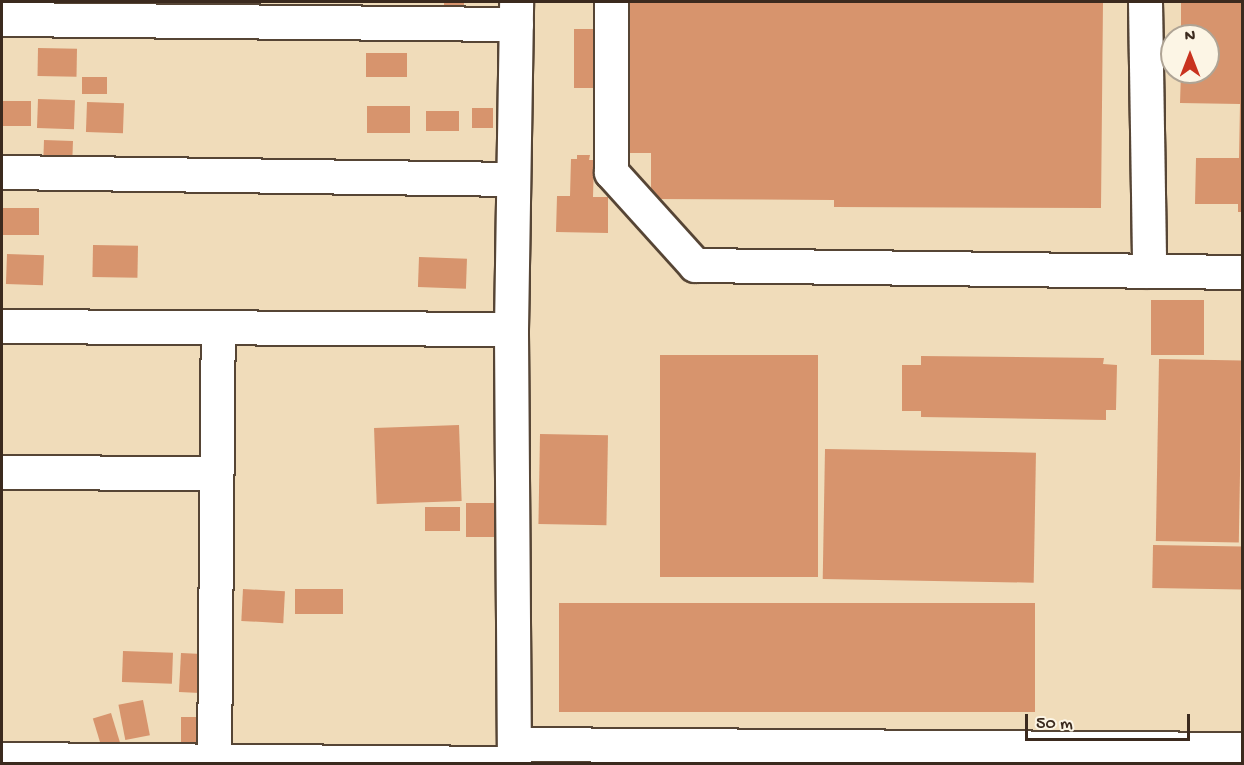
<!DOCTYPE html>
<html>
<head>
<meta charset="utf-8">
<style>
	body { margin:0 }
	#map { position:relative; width:1244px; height:765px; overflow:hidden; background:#f0dcba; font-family:"Gochi Hand",sans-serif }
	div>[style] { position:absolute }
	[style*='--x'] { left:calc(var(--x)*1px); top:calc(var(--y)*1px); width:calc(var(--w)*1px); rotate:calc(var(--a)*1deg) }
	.building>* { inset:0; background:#d7946d; transform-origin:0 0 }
	.roads { filter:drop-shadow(2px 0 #564535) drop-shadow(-2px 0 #564535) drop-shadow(0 2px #564535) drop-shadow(0 -2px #564535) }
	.minor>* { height:33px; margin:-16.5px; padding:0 16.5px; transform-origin:16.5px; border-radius:16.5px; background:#fff }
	span { translate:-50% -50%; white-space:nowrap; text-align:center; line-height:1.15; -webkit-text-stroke:6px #fcf5e5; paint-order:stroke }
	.frame { position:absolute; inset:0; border:3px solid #3b2a1e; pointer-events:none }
	.north { position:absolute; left:1160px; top:24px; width:60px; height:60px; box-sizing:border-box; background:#fcf5e5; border:2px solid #afa495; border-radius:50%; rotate:0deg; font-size:16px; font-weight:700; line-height:24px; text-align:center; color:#3b2a1e }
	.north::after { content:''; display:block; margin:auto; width:21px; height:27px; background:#c8321e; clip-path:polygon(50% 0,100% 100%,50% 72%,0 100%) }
	.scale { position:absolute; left:1025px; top:714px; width:165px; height:27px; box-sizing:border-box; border:3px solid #3b2a1e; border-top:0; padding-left:8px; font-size:18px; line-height:21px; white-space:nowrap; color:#3b2a1e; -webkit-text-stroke:4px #fcf5e5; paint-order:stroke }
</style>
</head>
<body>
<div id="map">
	<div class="building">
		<div style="left:444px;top:2px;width:20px;height:9px"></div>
		<div style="clip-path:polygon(629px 2px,1103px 2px,1101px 208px,834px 207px,834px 200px,651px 199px,651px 153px,628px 153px)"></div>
		<div style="clip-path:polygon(1181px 2px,1242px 2px,1242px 212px,1238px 212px,1238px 204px,1195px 204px,1196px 158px,1239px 158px,1240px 104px,1180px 103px,1181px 72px,1208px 72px,1208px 36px,1181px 36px)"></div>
		<div style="left:574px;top:29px;width:21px;height:59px"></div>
		<div style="left:38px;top:48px;width:39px;height:28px;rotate:1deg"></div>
		<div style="left:366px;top:53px;width:41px;height:24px"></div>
		<div style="left:82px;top:77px;width:25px;height:17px"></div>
		<div style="left:38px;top:99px;width:37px;height:29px;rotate:2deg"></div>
		<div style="left:2px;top:101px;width:29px;height:25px"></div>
		<div style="left:87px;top:102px;width:37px;height:30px;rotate:2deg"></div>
		<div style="left:410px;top:106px;width:27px;height:43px;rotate:90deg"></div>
		<div style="left:472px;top:108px;width:21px;height:20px"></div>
		<div style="left:426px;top:111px;width:33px;height:20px"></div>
		<div style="left:44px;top:140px;width:29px;height:20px;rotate:2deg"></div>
		<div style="clip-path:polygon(577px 155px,590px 155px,589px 160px,594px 160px,593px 197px,608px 197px,608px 233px,556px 232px,557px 196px,570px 196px,571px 159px,577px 159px)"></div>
		<div style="left:2px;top:208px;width:37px;height:27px"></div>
		<div style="left:93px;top:245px;width:45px;height:32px;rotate:1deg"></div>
		<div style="left:7px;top:254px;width:37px;height:30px;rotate:2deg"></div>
		<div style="left:419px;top:257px;width:48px;height:30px;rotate:2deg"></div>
		<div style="left:1151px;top:300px;width:53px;height:55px"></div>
		<div style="left:818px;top:355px;width:222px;height:158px;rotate:90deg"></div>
		<div style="clip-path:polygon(921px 356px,1104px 358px,1103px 364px,1117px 365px,1116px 410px,1106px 410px,1106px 420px,921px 417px,921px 411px,902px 411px,902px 365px,921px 365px)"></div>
		<div style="left:1159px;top:359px;width:83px;height:182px;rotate:1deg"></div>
		<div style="left:459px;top:425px;width:76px;height:85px;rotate:88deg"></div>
		<div style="left:540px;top:434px;width:68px;height:90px;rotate:1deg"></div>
		<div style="left:825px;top:449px;width:211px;height:130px;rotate:1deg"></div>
		<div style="left:466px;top:503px;width:30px;height:34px"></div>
		<div style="left:425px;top:507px;width:35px;height:24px"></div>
		<div style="left:1153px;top:545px;width:89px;height:43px;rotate:1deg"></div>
		<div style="left:243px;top:589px;width:42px;height:32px;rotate:3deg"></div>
		<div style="left:295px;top:589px;width:48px;height:25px"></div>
		<div style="left:559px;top:603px;width:476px;height:109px"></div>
		<div style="left:123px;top:651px;width:50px;height:31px;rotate:2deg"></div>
		<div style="left:181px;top:653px;width:21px;height:39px;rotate:3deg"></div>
		<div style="left:143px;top:700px;width:36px;height:25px;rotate:79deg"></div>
		<div style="left:111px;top:713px;width:31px;height:19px;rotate:73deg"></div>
		<div style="left:181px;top:717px;width:22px;height:30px"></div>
	</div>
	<div class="roads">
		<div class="minor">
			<div style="--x:611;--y:2;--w:170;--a:90"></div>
			<div style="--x:611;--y:172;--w:125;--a:47.9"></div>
			<div style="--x:695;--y:265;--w:547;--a:0.73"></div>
			<div style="--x:1145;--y:2;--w:269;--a:89.1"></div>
			<div style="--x:2;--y:19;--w:514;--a:0.56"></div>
			<div style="--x:2;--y:172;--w:511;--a:0.78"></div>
			<div style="--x:2;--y:326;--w:509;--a:0.34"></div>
			<div style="--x:2;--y:472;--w:213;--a:0.3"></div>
			<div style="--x:515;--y:744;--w:727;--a:0.39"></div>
			<div style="--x:2;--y:759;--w:512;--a:0.45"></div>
			<div style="--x:214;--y:762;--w:435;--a:-89.5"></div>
			<div style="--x:514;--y:764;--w:435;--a:-90.4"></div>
			<div style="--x:511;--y:329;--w:327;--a:-89.1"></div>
		</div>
	</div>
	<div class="frame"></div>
	<div class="north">N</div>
	<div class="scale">50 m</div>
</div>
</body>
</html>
